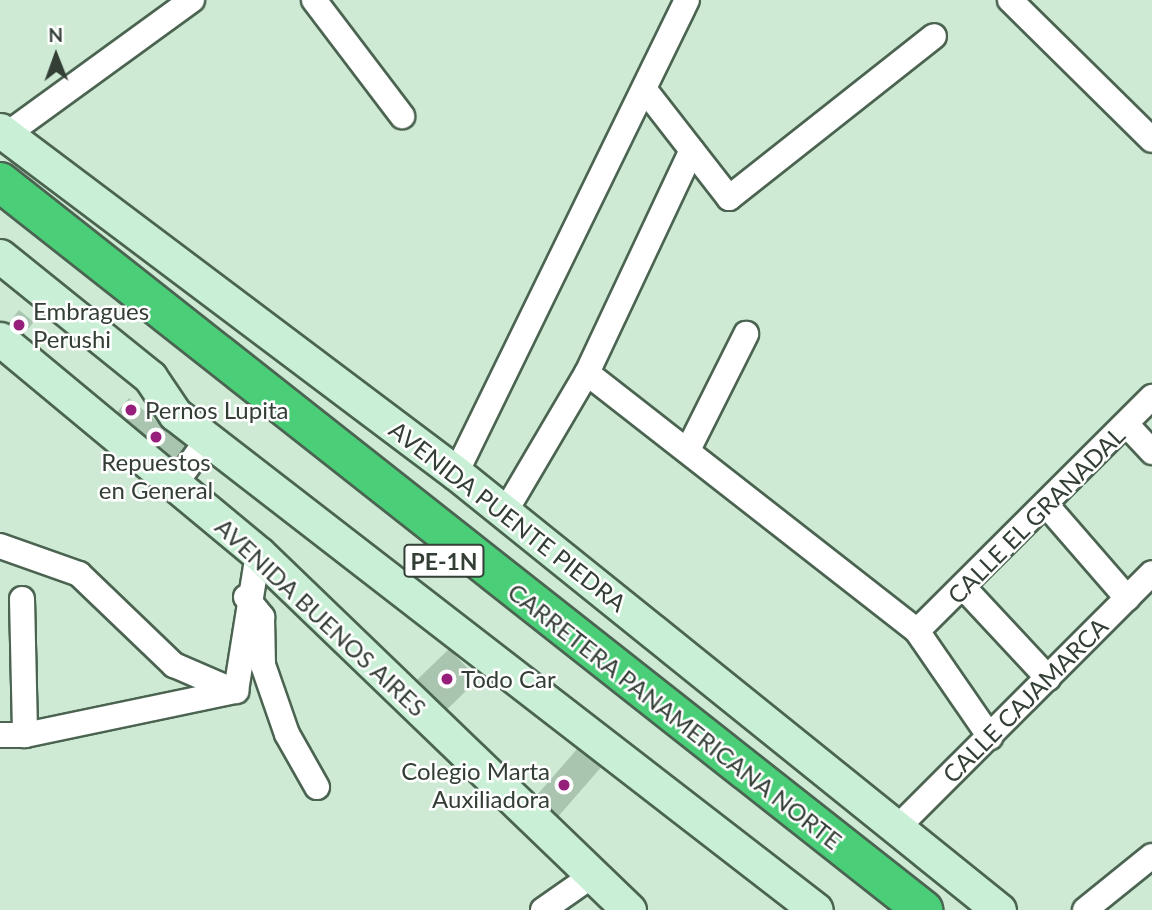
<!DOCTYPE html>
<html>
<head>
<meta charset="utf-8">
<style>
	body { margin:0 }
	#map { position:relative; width:1152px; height:910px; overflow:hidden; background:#ceead4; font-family:Lato,sans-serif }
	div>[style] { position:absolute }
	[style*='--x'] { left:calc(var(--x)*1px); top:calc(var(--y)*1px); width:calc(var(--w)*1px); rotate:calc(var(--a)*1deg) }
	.building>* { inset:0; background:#a9c5af; transform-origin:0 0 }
	.roads { filter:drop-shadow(2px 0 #4b6451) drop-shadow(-2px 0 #4b6451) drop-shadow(0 2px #4b6451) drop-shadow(0 -2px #4b6451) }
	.street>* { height:24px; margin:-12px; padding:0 12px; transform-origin:12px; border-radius:12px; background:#fff }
	.secondary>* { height:33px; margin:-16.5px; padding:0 16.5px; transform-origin:16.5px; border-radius:16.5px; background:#c9f0d6 }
	.highway>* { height:38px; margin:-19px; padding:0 19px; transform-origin:19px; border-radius:19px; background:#4ace78 }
	.dots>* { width:19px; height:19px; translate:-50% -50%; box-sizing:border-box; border:4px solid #fff; border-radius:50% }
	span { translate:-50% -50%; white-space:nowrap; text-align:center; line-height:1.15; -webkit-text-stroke:5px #fff; paint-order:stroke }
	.shield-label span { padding:2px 5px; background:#fff; border:2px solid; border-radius:5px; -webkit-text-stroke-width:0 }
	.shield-label { font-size:23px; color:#333e35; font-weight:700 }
	.poi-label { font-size:24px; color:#333e35 }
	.left { translate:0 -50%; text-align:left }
	.right { translate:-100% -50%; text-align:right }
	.street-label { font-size:24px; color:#333e35 }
	.north { position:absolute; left:21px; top:21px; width:70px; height:70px; -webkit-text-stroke:5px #fff; paint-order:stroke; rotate:359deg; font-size:19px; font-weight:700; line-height:28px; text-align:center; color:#333e35 }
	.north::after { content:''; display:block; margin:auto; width:24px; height:32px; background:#333e35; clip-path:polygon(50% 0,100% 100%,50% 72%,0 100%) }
</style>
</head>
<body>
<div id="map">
	<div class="building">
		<div style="left:19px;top:310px;width:19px;height:24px;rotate:39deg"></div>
		<div style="left:129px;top:398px;width:78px;height:24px;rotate:40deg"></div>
		<div style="left:449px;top:649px;width:42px;height:45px;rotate:46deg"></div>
		<div style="left:578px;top:748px;width:30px;height:73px;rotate:41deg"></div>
	</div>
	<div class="roads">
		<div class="street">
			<div style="--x:314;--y:0;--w:146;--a:52.8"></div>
			<div style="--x:1010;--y:0;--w:199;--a:44.6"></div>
			<div style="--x:645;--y:90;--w:137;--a:52.1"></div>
			<div style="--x:729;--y:198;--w:261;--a:-38.3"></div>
			<div style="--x:6;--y:135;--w:230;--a:-36"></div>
			<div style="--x:587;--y:373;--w:419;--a:38"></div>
			<div style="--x:917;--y:631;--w:129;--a:55.4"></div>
			<div style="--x:1127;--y:425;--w:37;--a:47"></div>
			<div style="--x:688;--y:450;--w:130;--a:-63.4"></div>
			<div style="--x:456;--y:473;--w:526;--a:-63.97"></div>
			<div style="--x:175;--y:484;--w:56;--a:-53.7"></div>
			<div style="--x:1048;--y:507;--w:121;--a:49"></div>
			<div style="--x:505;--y:512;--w:161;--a:-59.5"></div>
			<div style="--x:587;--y:373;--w:246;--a:-64.8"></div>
			<div style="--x:0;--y:546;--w:84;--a:19.5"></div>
			<div style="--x:79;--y:574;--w:132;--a:43.8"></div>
			<div style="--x:174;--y:665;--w:63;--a:23.3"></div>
			<div style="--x:965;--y:589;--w:122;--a:47"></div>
			<div style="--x:246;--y:597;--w:26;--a:51"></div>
			<div style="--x:262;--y:617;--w:48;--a:88.8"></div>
			<div style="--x:263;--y:665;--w:73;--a:70.8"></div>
			<div style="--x:287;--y:734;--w:61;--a:60.5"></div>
			<div style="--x:22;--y:599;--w:136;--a:88.7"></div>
			<div style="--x:917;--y:631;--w:332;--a:-44.9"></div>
			<div style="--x:0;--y:735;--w:25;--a:0"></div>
			<div style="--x:25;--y:735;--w:216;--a:-11.8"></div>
			<div style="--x:236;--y:691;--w:140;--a:-80.9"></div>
			<div style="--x:898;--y:827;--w:359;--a:-45"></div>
			<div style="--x:543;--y:910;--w:61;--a:-35"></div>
			<div style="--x:1085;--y:910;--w:86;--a:-38.9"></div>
		</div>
		<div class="secondary">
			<div style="--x:0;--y:130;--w:571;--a:36.95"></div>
			<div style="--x:456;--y:473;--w:697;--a:38.83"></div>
			<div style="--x:0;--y:256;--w:193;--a:38.9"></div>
			<div style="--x:150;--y:377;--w:45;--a:56"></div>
			<div style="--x:175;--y:414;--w:810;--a:37.73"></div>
			<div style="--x:0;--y:339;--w:335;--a:39.7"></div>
			<div style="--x:258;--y:553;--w:515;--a:43.9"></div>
		</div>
		<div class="highway">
			<div style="--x:0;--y:182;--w:1176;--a:38.26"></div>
		</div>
	</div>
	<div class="dots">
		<div style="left:19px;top:325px;background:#961f7b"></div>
		<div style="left:131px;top:410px;background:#961f7b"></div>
		<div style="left:156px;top:437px;background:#961f7b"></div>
		<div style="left:447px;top:679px;background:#961f7b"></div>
		<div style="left:564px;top:785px;background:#961f7b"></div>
	</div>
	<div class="shield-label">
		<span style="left:444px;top:561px">PE-1N</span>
	</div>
	<div class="poi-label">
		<span class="left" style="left:33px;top:325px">Embragues<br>Perushi</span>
		<span class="left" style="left:145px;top:410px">Pernos Lupita</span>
		<span style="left:156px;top:476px">Repuestos<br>en General</span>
		<span class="left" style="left:461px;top:679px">Todo Car</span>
		<span class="right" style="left:550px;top:785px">Colegio Marta<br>Auxiliadora</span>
	</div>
	<div class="street-label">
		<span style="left:1036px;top:515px;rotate:-45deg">CALLE EL GRANADAL</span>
		<span style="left:508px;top:516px;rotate:38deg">AVENIDA PUENTE PIEDRA</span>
		<span style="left:321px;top:617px;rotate:43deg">AVENIDA BUENOS AIRES</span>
		<span style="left:1025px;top:700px;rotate:-45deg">CALLE CAJAMARCA</span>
		<span style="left:675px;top:716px;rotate:38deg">CARRETERA PANAMERICANA NORTE</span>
	</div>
	<div class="north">N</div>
</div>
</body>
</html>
